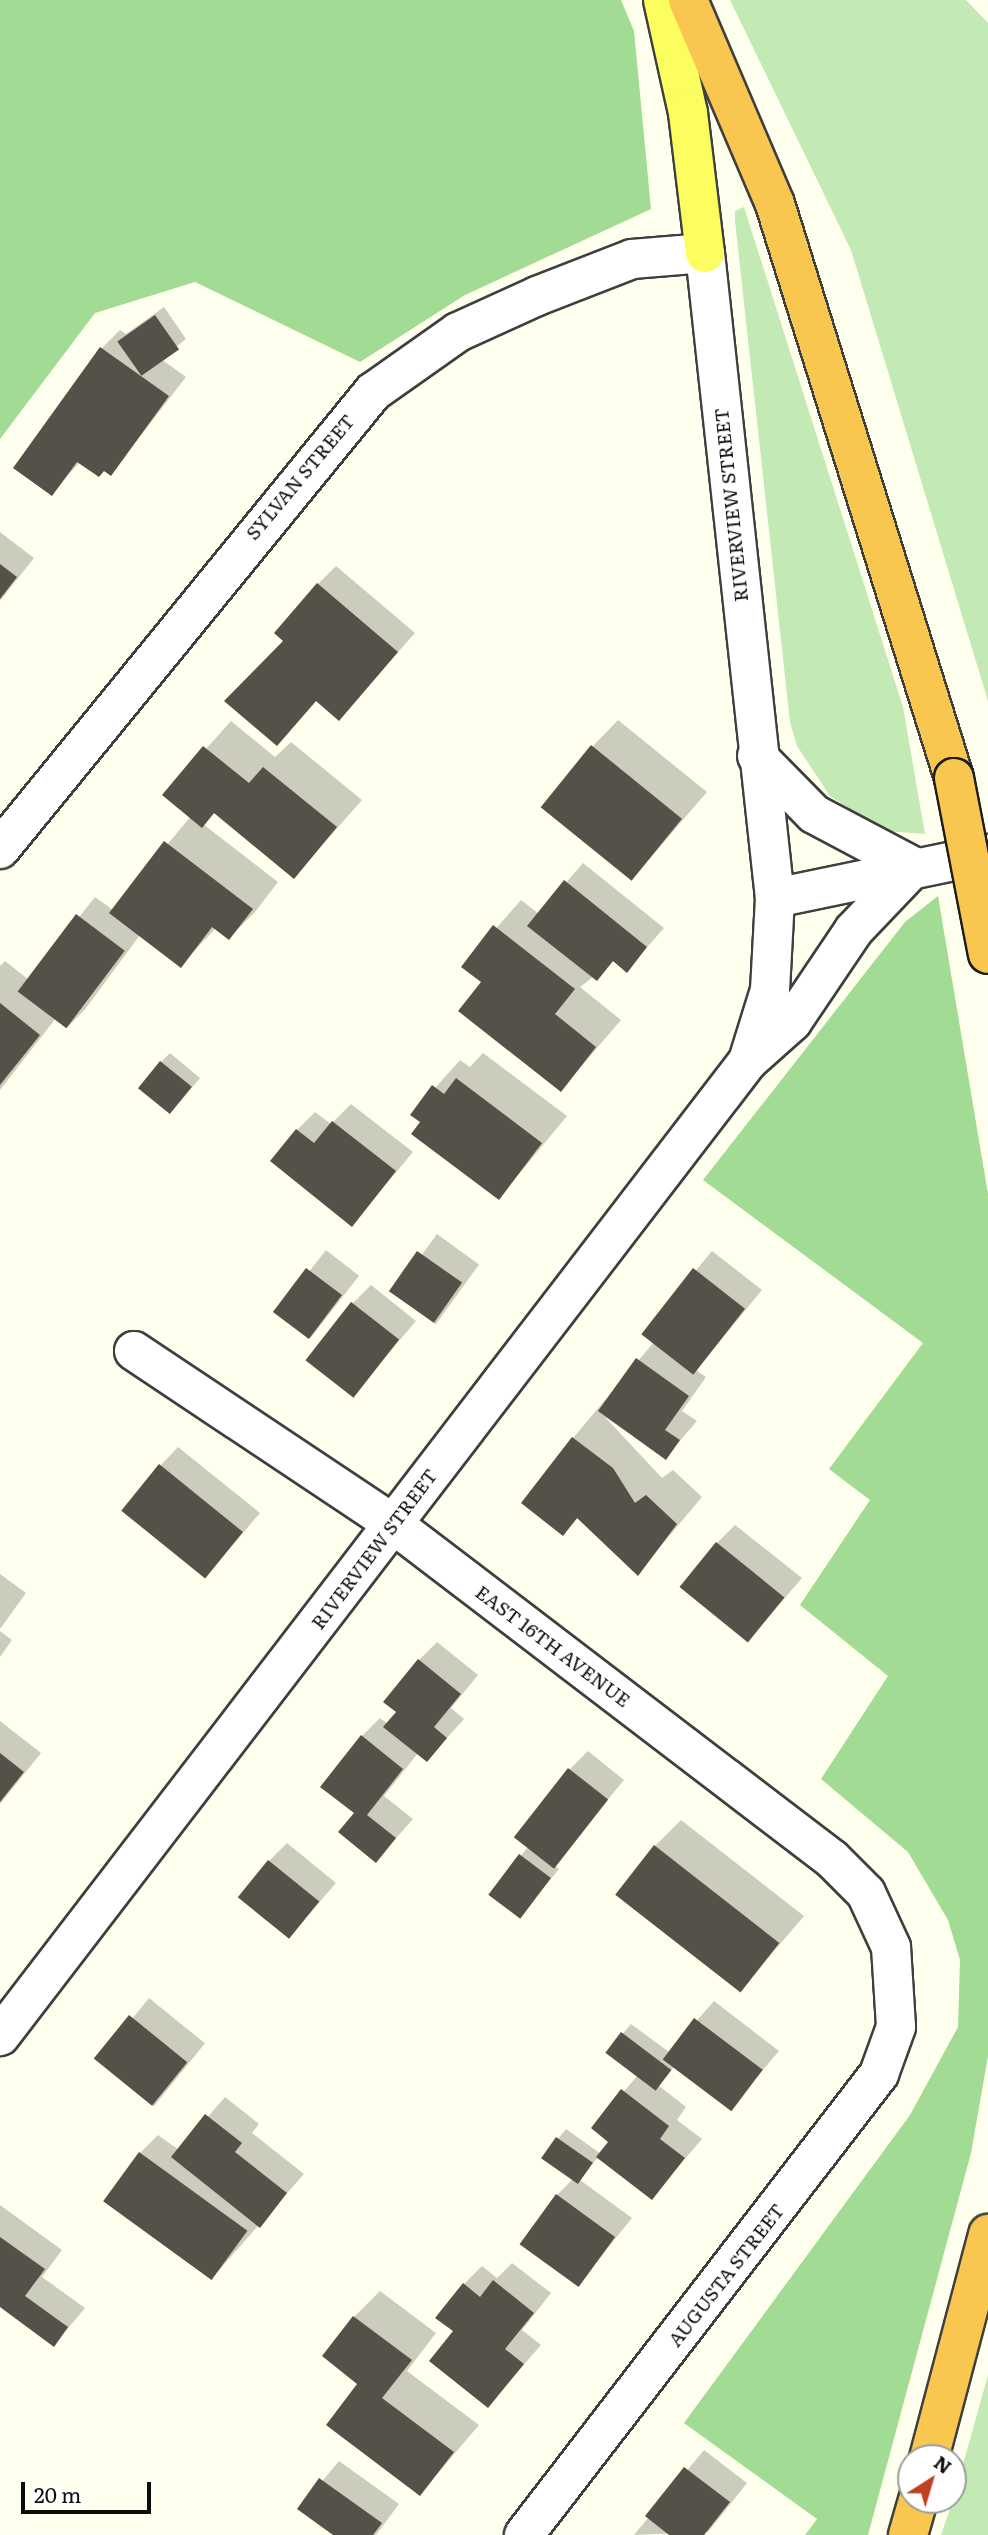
<!DOCTYPE html>
<html>
<head>
<meta charset="utf-8">
<style>
	body { margin:0 }
	#map { position:relative; width:988px; height:2535px; overflow:hidden; background:#feffec; font-family:Literata,serif }
	div>[style] { position:absolute }
	[style*='--x'] { left:calc(var(--x)*1px); top:calc(var(--y)*1px); width:calc(var(--w)*1px); rotate:calc(var(--a)*1deg) }
	.green>* { inset:0; background:#c3eab4 }
	.forest>* { inset:0; background:#a2db93 }
	.shadow>* { inset:0; background:#0003; transform-origin:0 0 }
	.building>* { inset:0; background:#555148; transform-origin:0 0 }
	.roads { filter:drop-shadow(2px 0 #3f3f3f) drop-shadow(-2px 0 #3f3f3f) drop-shadow(0 2px #3f3f3f) drop-shadow(0 -2px #3f3f3f) }
	.street>* { height:38px; margin:-19px; padding:0 19px; transform-origin:19px; border-radius:19px; background:#fff }
	.primary>* { height:38px; margin:-19px; padding:0 19px; transform-origin:19px; border-radius:19px; background:#fcfd5e }
	.highway>* { height:38px; margin:-19px; padding:0 19px; transform-origin:19px; border-radius:19px; background:#f9c750 }
	.bridges { filter:drop-shadow(2px 0 #1d1d1d) drop-shadow(-2px 0 #1d1d1d) drop-shadow(0 2px #1d1d1d) drop-shadow(0 -2px #1d1d1d) }
	.highway-bridge>* { height:38px; margin:-19px; padding:0 19px; transform-origin:19px; border-radius:19px; background:#f9c750 }
	span { translate:-50% -50%; white-space:nowrap; text-align:center; line-height:1.15; -webkit-text-stroke:7px #fff; paint-order:stroke }
	.street-label { font-size:19px; color:#0c0c0c }
	.north { position:absolute; left:897px; top:2444px; width:70px; height:70px; box-sizing:border-box; background:#fff; border:2px solid #9e9e9e; border-radius:50%; rotate:37deg; font-size:19px; font-weight:700; line-height:28px; text-align:center; color:#0c0c0c }
	.north::after { content:''; display:block; margin:auto; width:24px; height:32px; background:#c04120; clip-path:polygon(50% 0,100% 100%,50% 72%,0 100%) }
	.scale { position:absolute; left:21px; top:2482px; width:130px; height:32px; box-sizing:border-box; border:4px solid #0c0c0c; border-top:0; padding-left:9px; font-size:21px; line-height:24px; white-space:nowrap; color:#0c0c0c; -webkit-text-stroke:5px #fff; paint-order:stroke }
</style>
</head>
<body>
<div id="map">
	<div class="green">
		<div style="clip-path:polygon(730px 0,966px 0,988px 23px,988px 701px,851px 250px)"></div>
		<div style="clip-path:polygon(744px 207px,903px 707px,925px 834px,885px 831px,830px 796px,797px 746px,790px 722px,735px 221px,735px 211px)"></div>
		<div style="clip-path:polygon(988px 2375px,988px 2535px,941px 2535px,953px 2500px)"></div>
	</div>
	<div class="forest">
		<div style="clip-path:polygon(0 0,621px 0,634px 31px,651px 209px,465px 295px,360px 362px,195px 282px,95px 313px,0 439px)"></div>
		<div style="clip-path:polygon(938px 896px,988px 1194px,988px 2056px,971px 2153px,868px 2535px,805px 2535px,817px 2519px,684px 2423px,910px 2115px,958px 2027px,960px 1960px,948px 1920px,908px 1852px,821px 1779px,888px 1676px,800px 1605px,870px 1500px,829px 1469px,923px 1343px,703px 1180px,905px 922px)"></div>
	</div>
	<div class="shadow">
		<div style="clip-path:polygon(164px 307px,186px 339px,161px 359px,186px 377px,111px 474px,80px 462px,52px 493px,102px 348px,120px 330px,126px 334px)"></div>
		<div style="clip-path:polygon(0 532px,34px 558px,0 601px)"></div>
		<div style="clip-path:polygon(336px 566px,415px 633px,339px 719px,317px 700px,295px 725px,318px 584px)"></div>
		<div style="clip-path:polygon(618px 720px,707px 792px,632px 879px,592px 747px)"></div>
		<div style="clip-path:polygon(231px 721px,275px 757px,291px 742px,362px 800px,294px 877px,216px 812px,203px 824px,278px 882px,255px 912px,229px 938px,216px 928px,181px 965px,140px 935px,86px 1008px,68px 1027px,56px 1018px,0 1090px,0 966px,5px 961px,29px 980px,95px 897px,113px 910px,191px 816px,165px 795px)"></div>
		<div style="clip-path:polygon(583px 863px,664px 928px,627px 970px,615px 960px,580px 987px,621px 1020px,561px 1090px,483px 982px,463px 966px,521px 900px,539px 914px)"></div>
		<div style="clip-path:polygon(170px 1053px,200px 1078px,179px 1103px,161px 1062px)"></div>
		<div style="clip-path:polygon(483px 1053px,567px 1116px,499px 1198px,412px 1114px,460px 1060px,470px 1067px)"></div>
		<div style="clip-path:polygon(351px 1104px,413px 1152px,352px 1225px,297px 1130px,315px 1112px,331px 1124px)"></div>
		<div style="left:437px;top:1234px;width:52px;height:74px;rotate:36deg"></div>
		<div style="left:326px;top:1250px;width:42px;height:79px;rotate:38deg"></div>
		<div style="clip-path:polygon(712px 1251px,762px 1290px,696px 1370px,706px 1377px,682px 1411px,697px 1421px,666px 1457px,605px 1417px,662px 1478px,673px 1470px,702px 1497px,638px 1573px,579px 1517px,563px 1533px,573px 1438px,654px 1342px,643px 1334px)"></div>
		<div style="clip-path:polygon(371px 1285px,416px 1321px,353px 1395px,353px 1303px)"></div>
		<div style="clip-path:polygon(178px 1447px,260px 1513px,206px 1576px,160px 1466px)"></div>
		<div style="clip-path:polygon(735px 1525px,802px 1578px,749px 1640px,717px 1543px)"></div>
		<div style="clip-path:polygon(0 1574px,26px 1593px,0 1629px)"></div>
		<div style="clip-path:polygon(0 1631px,12px 1640px,0 1657px)"></div>
		<div style="clip-path:polygon(437px 1642px,478px 1675px,451px 1708px,464px 1719px,427px 1760px,418px 1753px,384px 1796px,413px 1819px,376px 1861px,356px 1813px,362px 1736px,380px 1718px,388px 1724px,398px 1712px,419px 1660px)"></div>
		<div style="clip-path:polygon(0 1721px,41px 1753px,0 1804px)"></div>
		<div style="clip-path:polygon(588px 1751px,624px 1780px,554px 1865px,559px 1869px,528px 1907px,490px 1893px,528px 1847px,569px 1770px)"></div>
		<div style="clip-path:polygon(681px 1820px,804px 1916px,740px 1991px,655px 1846px)"></div>
		<div style="clip-path:polygon(287px 1843px,336px 1883px,289px 1937px,269px 1861px)"></div>
		<div style="left:149px;top:1998px;width:72px;height:81px;rotate:39deg"></div>
		<div style="clip-path:polygon(714px 2001px,779px 2051px,730px 2109px,675px 2066px,658px 2085px,686px 2107px,677px 2120px,702px 2139px,651px 2198px,598px 2157px,580px 2180px,632px 2218px,578px 2285px,557px 2195px,573px 2179px,543px 2158px,566px 2129px,601px 2154px,610px 2141px,593px 2127px,638px 2075px,608px 2051px,631px 2024px,669px 2052px)"></div>
		<div style="clip-path:polygon(225px 2097px,259px 2124px,252px 2133px,304px 2174px,212px 2278px,140px 2153px,158px 2135px,179px 2150px)"></div>
		<div style="clip-path:polygon(0 2205px,62px 2250px,42px 2277px,85px 2308px,54px 2345px,0 2305px)"></div>
		<div style="clip-path:polygon(512px 2263px,551px 2293px,522px 2330px,541px 2345px,488px 2406px,464px 2284px,482px 2266px,497px 2278px)"></div>
		<div style="clip-path:polygon(380px 2291px,436px 2333px,407px 2371px,479px 2425px,420px 2494px,360px 2383px,354px 2317px)"></div>
		<div style="clip-path:polygon(704px 2450px,747px 2483px,708px 2532px,634px 2535px)"></div>
		<div style="clip-path:polygon(339px 2461px,399px 2504px,376px 2535px,336px 2535px,299px 2509px)"></div>
	</div>
	<div class="building">
		<div style="left:155px;top:315px;width:42px;height:46px;rotate:55deg"></div>
		<div style="clip-path:polygon(100px 347px,169px 396px,111px 476px,104px 471px,99px 477px,77px 462px,52px 496px,13px 468px)"></div>
		<div style="clip-path:polygon(0 564px,17px 577px,0 599px)"></div>
		<div style="clip-path:polygon(317px 583px,398px 652px,339px 721px,316px 701px,277px 746px,224px 701px,283px 641px,274px 633px)"></div>
		<div style="left:591px;top:745px;width:117px;height:80px;rotate:39deg"></div>
		<div style="clip-path:polygon(203px 746px,249px 783px,263px 767px,337px 827px,294px 879px,214px 813px,202px 828px,162px 795px)"></div>
		<div style="clip-path:polygon(164px 841px,253px 909px,229px 940px,212px 927px,181px 968px,109px 913px)"></div>
		<div style="clip-path:polygon(564px 880px,647px 947px,627px 973px,613px 961px,597px 981px,527px 926px)"></div>
		<div style="left:76px;top:914px;width:61px;height:97px;rotate:37deg"></div>
		<div style="clip-path:polygon(493px 925px,575px 989px,555px 1014px,596px 1047px,561px 1092px,458px 1011px,481px 982px,461px 967px)"></div>
		<div style="clip-path:polygon(0 1003px,40px 1035px,0 1085px)"></div>
		<div style="left:160px;top:1061px;width:41px;height:35px;rotate:39deg"></div>
		<div style="clip-path:polygon(456px 1078px,542px 1143px,499px 1200px,411px 1134px,420px 1122px,410px 1115px,432px 1085px,444px 1094px)"></div>
		<div style="clip-path:polygon(332px 1121px,396px 1171px,352px 1227px,270px 1161px,296px 1129px,314px 1143px)"></div>
		<div style="left:417px;top:1251px;width:55px;height:49px;rotate:35deg"></div>
		<div style="left:306px;top:1268px;width:45px;height:55px;rotate:37deg"></div>
		<div style="left:693px;top:1268px;width:66px;height:84px;rotate:38deg"></div>
		<div style="left:351px;top:1302px;width:61px;height:74px;rotate:38deg"></div>
		<div style="clip-path:polygon(636px 1358px,689px 1396px,665px 1430px,680px 1440px,666px 1460px,598px 1411px)"></div>
		<div style="clip-path:polygon(572px 1437px,613px 1468px,635px 1503px,646px 1495px,677px 1524px,638px 1576px,577px 1518px,563px 1536px,521px 1503px)"></div>
		<div style="left:159px;top:1464px;width:108px;height:60px;rotate:39deg"></div>
		<div style="left:716px;top:1542px;width:88px;height:58px;rotate:39deg"></div>
		<div style="clip-path:polygon(418px 1659px,461px 1694px,434px 1727px,447px 1738px,427px 1762px,383px 1727px,396px 1712px,383px 1702px)"></div>
		<div style="clip-path:polygon(361px 1735px,403px 1769px,367px 1815px,396px 1838px,376px 1863px,338px 1832px,354px 1813px,320px 1787px)"></div>
		<div style="clip-path:polygon(0 1753px,24px 1772px,0 1802px)"></div>
		<div style="left:568px;top:1768px;width:51px;height:88px;rotate:38deg"></div>
		<div style="left:654px;top:1845px;width:159px;height:63px;rotate:38deg"></div>
		<div style="left:519px;top:1854px;width:40px;height:51px;rotate:37deg"></div>
		<div style="left:268px;top:1860px;width:66px;height:48px;rotate:39deg"></div>
		<div style="left:129px;top:2015px;width:75px;height:56px;rotate:39deg"></div>
		<div style="left:694px;top:2018px;width:86px;height:52px;rotate:37deg"></div>
		<div style="left:621px;top:2032px;width:63px;height:26px;rotate:37deg"></div>
		<div style="clip-path:polygon(621px 2089px,669px 2126px,660px 2139px,685px 2158px,652px 2200px,596px 2157px,608px 2142px,591px 2128px)"></div>
		<div style="clip-path:polygon(205px 2114px,242px 2143px,235px 2152px,287px 2193px,260px 2228px,171px 2157px)"></div>
		<div style="left:556px;top:2137px;width:45px;height:26px;rotate:35deg"></div>
		<div style="left:139px;top:2152px;width:134px;height:61px;rotate:36deg"></div>
		<div style="left:556px;top:2194px;width:73px;height:62px;rotate:36deg"></div>
		<div style="clip-path:polygon(0 2237px,45px 2269px,25px 2296px,68px 2327px,54px 2347px,0 2307px)"></div>
		<div style="clip-path:polygon(493px 2280px,534px 2313px,505px 2349px,524px 2364px,488px 2408px,429px 2361px,453px 2331px,435px 2318px,463px 2283px,480px 2297px)"></div>
		<div style="clip-path:polygon(353px 2316px,412px 2360px,382px 2398px,454px 2452px,420px 2496px,326px 2425px,357px 2384px,322px 2356px)"></div>
		<div style="clip-path:polygon(684px 2467px,730px 2502px,704px 2535px,669px 2535px,645px 2516px)"></div>
		<div style="clip-path:polygon(319px 2478px,382px 2523px,373px 2535px,333px 2535px,297px 2509px)"></div>
	</div>
	<div class="roads">
		<div class="street">
			<div style="--x:757;--y:756;--w:81;--a:45.5"></div>
			<div style="--x:814;--y:814;--w:113;--a:27.9"></div>
			<div style="--x:0;--y:849;--w:590;--a:-50.78"></div>
			<div style="--x:373;--y:392;--w:104;--a:-35.2"></div>
			<div style="--x:458;--y:332;--w:87;--a:-24.5"></div>
			<div style="--x:537;--y:296;--w:102;--a:-21.3"></div>
			<div style="--x:632;--y:259;--w:73;--a:-4.7"></div>
			<div style="--x:705;--y:253;--w:649;--a:83.81"></div>
			<div style="--x:775;--y:898;--w:92;--a:93.1"></div>
			<div style="--x:770;--y:990;--w:74;--a:107.2"></div>
			<div style="--x:748;--y:1061;--w:1229;--a:127.49"></div>
			<div style="--x:775;--y:898;--w:217;--a:-11.7"></div>
			<div style="--x:748;--y:1061;--w:59;--a:-41.6"></div>
			<div style="--x:792;--y:1022;--w:111;--a:-56"></div>
			<div style="--x:854;--y:930;--w:87;--a:-46.4"></div>
			<div style="--x:134;--y:1351;--w:311;--a:33.7"></div>
			<div style="--x:393;--y:1524;--w:552;--a:37.35"></div>
			<div style="--x:832;--y:1859;--w:48;--a:45"></div>
			<div style="--x:866;--y:1893;--w:60;--a:65.2"></div>
			<div style="--x:891;--y:1947;--w:80;--a:86.4"></div>
			<div style="--x:896;--y:2027;--w:50;--a:109.9"></div>
			<div style="--x:879;--y:2074;--w:582;--a:127.6"></div>
		</div>
		<div class="primary">
			<div style="--x:663;--y:0;--w:116;--a:77.5"></div>
			<div style="--x:688;--y:113;--w:141;--a:83.1"></div>
		</div>
		<div class="highway">
			<div style="--x:688;--y:0;--w:222;--a:66.9"></div>
			<div style="--x:775;--y:204;--w:601;--a:72.68"></div>
			<div style="--x:929;--y:2458;--w:232;--a:-75.2"></div>
			<div style="--x:908;--y:2535;--w:36;--a:-74"></div>
		</div>
	</div>
	<div class="bridges">
		<div class="highway-bridge">
			<div style="--x:954;--y:778;--w:179;--a:79.1"></div>
		</div>
	</div>
	<div class="street-label">
		<span style="left:300px;top:477px;rotate:-50deg">SYLVAN STREET</span>
		<span style="left:731px;top:505px;rotate:-96deg">RIVERVIEW STREET</span>
		<span style="left:374px;top:1549px;rotate:-53deg">RIVERVIEW STREET</span>
		<span style="left:553px;top:1646px;rotate:37deg">EAST 16TH AVENUE</span>
		<span style="left:726px;top:2275px;rotate:-52deg">AUGUSTA STREET</span>
	</div>
	<div class="north">N</div>
	<div class="scale">20 m</div>
</div>
</body>
</html>
